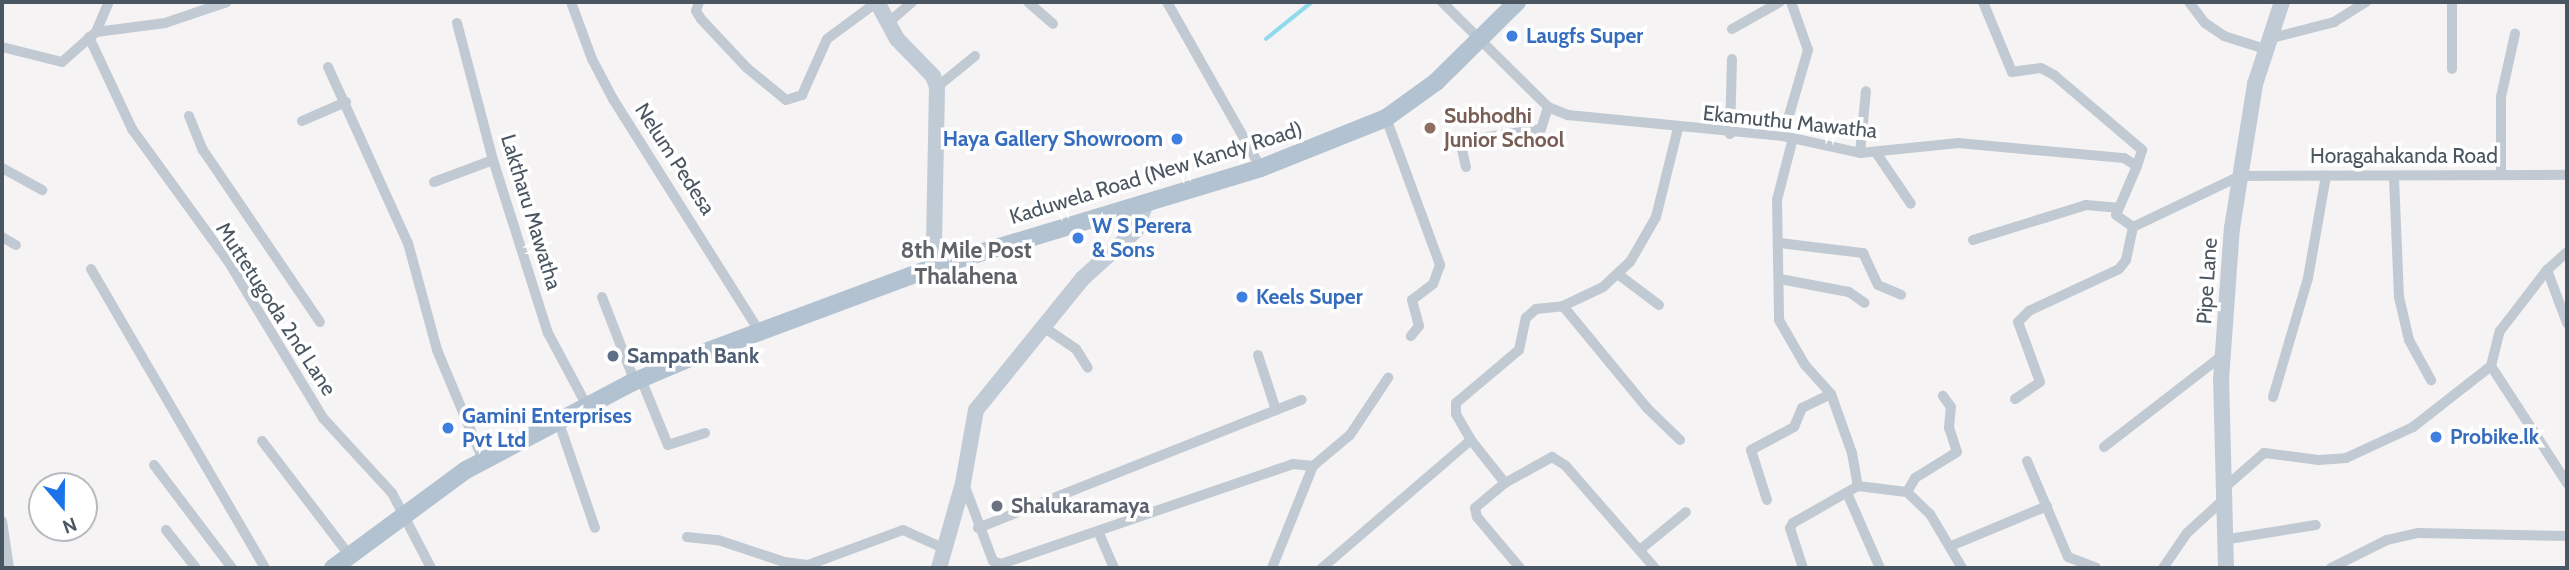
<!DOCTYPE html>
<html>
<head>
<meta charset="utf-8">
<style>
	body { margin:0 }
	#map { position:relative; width:2569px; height:570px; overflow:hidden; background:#f5f3f3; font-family:Cabin,sans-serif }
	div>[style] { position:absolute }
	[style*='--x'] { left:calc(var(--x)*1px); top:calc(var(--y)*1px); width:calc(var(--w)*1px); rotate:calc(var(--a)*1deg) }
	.stream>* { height:3.5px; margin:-1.75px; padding:0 1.75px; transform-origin:1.75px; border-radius:1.75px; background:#90daee }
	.street>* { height:10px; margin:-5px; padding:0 5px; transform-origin:5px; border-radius:5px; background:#c1cad2 }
	.secondary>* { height:16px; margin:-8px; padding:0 8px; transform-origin:8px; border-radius:8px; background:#c1cbd6 }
	.primary>* { height:18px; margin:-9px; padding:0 9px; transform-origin:9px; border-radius:9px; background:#b3c2d1 }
	.dots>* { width:19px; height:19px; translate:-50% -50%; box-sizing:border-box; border:4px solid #fff; border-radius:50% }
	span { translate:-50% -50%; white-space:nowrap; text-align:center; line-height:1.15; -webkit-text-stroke:7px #fff; paint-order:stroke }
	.shop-label { font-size:21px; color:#366cbe; font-weight:700 }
	.left { translate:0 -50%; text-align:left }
	.right { translate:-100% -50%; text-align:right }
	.education-label { font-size:21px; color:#785e54; font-weight:700 }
	.street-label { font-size:21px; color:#4a5661 }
	.service-label { font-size:21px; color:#4e5e75; font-weight:700 }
	.worship-label { font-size:21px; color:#5b616d; font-weight:700 }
	.neighbourhood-label { font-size:23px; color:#5f6368; font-weight:700 }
	.frame { position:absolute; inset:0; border:4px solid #4a5661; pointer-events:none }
	.north { position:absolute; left:28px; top:472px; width:70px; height:70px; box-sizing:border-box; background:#fff; border:2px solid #b7bbc0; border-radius:50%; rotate:160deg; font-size:19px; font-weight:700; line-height:28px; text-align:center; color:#4a5661 }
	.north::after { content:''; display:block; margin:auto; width:24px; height:32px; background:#1a73e8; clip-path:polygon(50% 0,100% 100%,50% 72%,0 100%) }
</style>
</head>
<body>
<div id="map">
	<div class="stream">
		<div style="--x:1266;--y:39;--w:59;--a:-38.8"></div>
	</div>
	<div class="street">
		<div style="--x:571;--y:2;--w:61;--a:69.8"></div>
		<div style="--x:592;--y:59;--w:45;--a:62.3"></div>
		<div style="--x:613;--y:99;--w:274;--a:57.8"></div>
		<div style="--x:699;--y:2;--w:9;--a:108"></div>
		<div style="--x:696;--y:11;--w:9;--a:58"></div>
		<div style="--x:701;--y:19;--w:67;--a:46.8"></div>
		<div style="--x:747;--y:68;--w:50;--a:39.4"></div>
		<div style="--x:786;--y:100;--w:17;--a:-17"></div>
		<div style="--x:802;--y:95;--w:61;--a:-65.9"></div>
		<div style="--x:827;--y:39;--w:62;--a:-36.5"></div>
		<div style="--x:1028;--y:2;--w:33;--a:41"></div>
		<div style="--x:1167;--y:2;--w:191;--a:60.5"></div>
		<div style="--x:1442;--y:2;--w:149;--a:44.7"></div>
		<div style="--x:1548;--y:107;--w:22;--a:22"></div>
		<div style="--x:1568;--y:115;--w:216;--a:5.6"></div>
		<div style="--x:1783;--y:136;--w:79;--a:12.4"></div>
		<div style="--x:1860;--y:153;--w:99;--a:-5.8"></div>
		<div style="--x:1958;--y:143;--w:167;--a:5.2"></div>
		<div style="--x:2124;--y:158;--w:15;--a:32"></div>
		<div style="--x:2137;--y:166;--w:53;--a:113.2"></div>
		<div style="--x:2116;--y:215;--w:21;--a:35"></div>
		<div style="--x:2133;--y:227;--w:119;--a:-25.5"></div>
		<div style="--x:2240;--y:176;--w:327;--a:-0.2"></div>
		<div style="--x:1983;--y:2;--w:76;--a:67.5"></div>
		<div style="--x:2012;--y:72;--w:29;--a:-8"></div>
		<div style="--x:2041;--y:68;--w:15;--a:28"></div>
		<div style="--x:2054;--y:75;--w:116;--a:40.4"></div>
		<div style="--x:2142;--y:150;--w:17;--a:107"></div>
		<div style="--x:2189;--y:2;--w:26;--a:53"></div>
		<div style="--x:2205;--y:23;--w:23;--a:34"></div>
		<div style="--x:2224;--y:36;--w:43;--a:17.6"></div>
		<div style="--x:2452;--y:2;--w:67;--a:90"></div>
		<div style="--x:457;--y:23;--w:142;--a:75.3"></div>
		<div style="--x:493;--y:160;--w:182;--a:72.4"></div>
		<div style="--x:548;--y:333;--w:83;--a:61.9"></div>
		<div style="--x:888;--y:23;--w:32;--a:-41"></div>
		<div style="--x:1732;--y:29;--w:55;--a:-29.4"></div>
		<div style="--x:96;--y:32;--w:33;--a:-67"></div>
		<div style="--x:89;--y:37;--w:102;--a:64.9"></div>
		<div style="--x:132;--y:129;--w:163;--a:54"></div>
		<div style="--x:228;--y:261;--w:184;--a:58.8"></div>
		<div style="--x:323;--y:418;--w:102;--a:47.4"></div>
		<div style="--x:392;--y:493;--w:85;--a:62.5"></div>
		<div style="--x:2268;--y:39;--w:68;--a:-14.4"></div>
		<div style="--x:2334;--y:22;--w:38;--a:-32"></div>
		<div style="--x:2;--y:47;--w:62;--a:14"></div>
		<div style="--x:62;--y:62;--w:45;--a:-41.4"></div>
		<div style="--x:96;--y:32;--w:70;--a:-7.4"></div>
		<div style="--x:165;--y:23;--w:65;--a:-18.7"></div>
		<div style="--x:328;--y:67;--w:193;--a:65.6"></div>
		<div style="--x:408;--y:243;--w:111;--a:74.8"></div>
		<div style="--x:437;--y:350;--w:119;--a:67.3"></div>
		<div style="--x:937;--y:87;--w:49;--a:-39.2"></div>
		<div style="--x:189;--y:116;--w:37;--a:68"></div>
		<div style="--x:203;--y:150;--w:208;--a:55.8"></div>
		<div style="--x:1386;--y:118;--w:157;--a:69.8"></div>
		<div style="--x:1440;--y:265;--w:20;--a:110"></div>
		<div style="--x:1433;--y:284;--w:26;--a:143"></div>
		<div style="--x:1412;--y:300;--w:27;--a:75"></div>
		<div style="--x:1419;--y:326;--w:13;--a:129"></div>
		<div style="--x:302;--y:121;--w:48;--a:-23.4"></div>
		<div style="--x:1730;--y:134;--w:75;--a:-88.5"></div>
		<div style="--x:1783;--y:136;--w:90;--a:-73.8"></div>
		<div style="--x:1808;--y:50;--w:51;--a:-109.5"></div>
		<div style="--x:1793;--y:138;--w:64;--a:104.5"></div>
		<div style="--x:1777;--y:200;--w:120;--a:89"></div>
		<div style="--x:1779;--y:320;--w:52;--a:60"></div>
		<div style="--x:1805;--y:365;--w:39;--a:48"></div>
		<div style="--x:1831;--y:394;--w:63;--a:70.4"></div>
		<div style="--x:1852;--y:453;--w:34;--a:80"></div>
		<div style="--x:1858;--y:486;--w:75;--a:150.4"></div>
		<div style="--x:1793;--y:523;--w:6;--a:121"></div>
		<div style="--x:1790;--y:528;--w:42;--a:72"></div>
		<div style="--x:1860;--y:153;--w:62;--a:-84.5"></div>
		<div style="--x:1877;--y:154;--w:60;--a:55.8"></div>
		<div style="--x:1466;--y:167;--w:27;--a:-103"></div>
		<div style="--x:1460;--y:141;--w:82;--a:-8.4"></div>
		<div style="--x:1541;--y:129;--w:23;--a:-72"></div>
		<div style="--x:2;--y:168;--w:46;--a:28.8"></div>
		<div style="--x:2501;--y:175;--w:78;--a:-90"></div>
		<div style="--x:2501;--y:97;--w:65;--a:-77.5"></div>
		<div style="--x:2394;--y:178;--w:119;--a:87.6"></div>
		<div style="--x:2399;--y:297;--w:44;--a:76.9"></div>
		<div style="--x:2409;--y:340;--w:46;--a:61.2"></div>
		<div style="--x:434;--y:182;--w:63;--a:-20.4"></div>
		<div style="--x:2;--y:237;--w:16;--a:30"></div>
		<div style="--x:1973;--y:240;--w:118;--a:-17.2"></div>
		<div style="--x:2086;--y:205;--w:32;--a:5"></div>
		<div style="--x:1780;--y:243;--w:84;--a:6.9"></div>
		<div style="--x:1863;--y:253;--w:35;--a:65"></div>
		<div style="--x:1878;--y:285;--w:25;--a:23"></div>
		<div style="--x:91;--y:269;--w:346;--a:59.8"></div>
		<div style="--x:2547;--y:270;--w:57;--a:69.3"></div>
		<div style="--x:1619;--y:275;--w:50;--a:36.9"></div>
		<div style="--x:1780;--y:279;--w:70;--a:10.7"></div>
		<div style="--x:1849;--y:292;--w:19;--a:35"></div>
		<div style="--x:602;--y:297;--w:91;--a:68.8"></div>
		<div style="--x:1563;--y:306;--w:44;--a:-25.4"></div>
		<div style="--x:1603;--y:287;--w:37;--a:-43"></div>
		<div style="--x:1630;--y:262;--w:52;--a:-60"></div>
		<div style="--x:1656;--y:217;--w:92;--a:-76.1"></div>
		<div style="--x:1042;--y:326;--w:41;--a:34.1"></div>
		<div style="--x:1076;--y:349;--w:22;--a:58"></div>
		<div style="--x:1258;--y:355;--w:58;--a:71.9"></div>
		<div style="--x:2491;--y:366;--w:140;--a:57"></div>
		<div style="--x:641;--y:379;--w:71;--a:67.8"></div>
		<div style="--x:668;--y:445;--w:39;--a:-18"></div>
		<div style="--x:2273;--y:397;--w:124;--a:-73.6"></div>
		<div style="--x:2308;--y:278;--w:104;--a:-80"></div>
		<div style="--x:2015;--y:399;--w:30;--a:-34"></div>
		<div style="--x:2040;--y:382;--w:64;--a:-110.1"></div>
		<div style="--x:2018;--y:322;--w:16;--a:-45"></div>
		<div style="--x:2029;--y:311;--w:99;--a:-25"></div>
		<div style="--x:2119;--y:269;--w:11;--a:-52"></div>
		<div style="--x:2126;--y:260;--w:34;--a:-78"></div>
		<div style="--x:558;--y:420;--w:114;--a:71.1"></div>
		<div style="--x:1471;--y:440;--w:55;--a:51.7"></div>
		<div style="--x:262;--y:441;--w:145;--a:52.6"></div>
		<div style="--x:2104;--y:447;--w:150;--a:-37.7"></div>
		<div style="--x:2027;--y:461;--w:104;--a:66.9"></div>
		<div style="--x:2068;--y:557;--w:30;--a:21"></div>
		<div style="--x:154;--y:465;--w:129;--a:52.9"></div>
		<div style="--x:964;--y:484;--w:82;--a:69.4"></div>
		<div style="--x:993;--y:561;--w:9;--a:21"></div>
		<div style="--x:1001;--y:564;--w:309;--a:-18.9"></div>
		<div style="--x:1293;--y:464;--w:20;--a:6"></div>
		<div style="--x:1858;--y:486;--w:49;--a:7"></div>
		<div style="--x:1907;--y:492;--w:32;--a:44"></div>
		<div style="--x:1930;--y:514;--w:63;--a:59.3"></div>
		<div style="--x:2223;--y:489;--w:55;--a:-41.3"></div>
		<div style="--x:2264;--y:453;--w:55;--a:7.3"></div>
		<div style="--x:2319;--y:460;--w:27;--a:-4"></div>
		<div style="--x:2346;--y:458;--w:74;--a:-24.8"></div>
		<div style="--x:2413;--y:427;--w:99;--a:-38"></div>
		<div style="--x:2491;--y:366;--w:36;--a:-76"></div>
		<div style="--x:2500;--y:331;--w:77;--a:-52.4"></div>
		<div style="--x:2547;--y:270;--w:27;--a:-42"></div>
		<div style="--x:1907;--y:492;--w:16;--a:-60"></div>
		<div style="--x:1915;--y:478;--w:49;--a:-31.8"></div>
		<div style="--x:1957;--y:452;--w:25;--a:-108"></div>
		<div style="--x:1949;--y:428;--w:21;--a:-85"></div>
		<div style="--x:1951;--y:407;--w:14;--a:-126"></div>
		<div style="--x:1847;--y:493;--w:82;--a:66.3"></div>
		<div style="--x:1767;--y:500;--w:52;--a:-107.7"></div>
		<div style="--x:1751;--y:450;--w:49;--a:-28.1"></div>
		<div style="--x:1794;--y:427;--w:21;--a:-67"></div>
		<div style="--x:1802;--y:408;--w:32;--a:-26"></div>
		<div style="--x:2;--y:521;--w:48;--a:81.5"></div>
		<div style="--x:978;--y:528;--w:348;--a:-21.6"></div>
		<div style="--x:166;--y:530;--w:48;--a:51.7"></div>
		<div style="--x:1098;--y:531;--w:40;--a:66.6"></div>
		<div style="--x:687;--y:537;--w:31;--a:6"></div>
		<div style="--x:718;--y:540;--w:70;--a:18.4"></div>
		<div style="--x:784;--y:562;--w:24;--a:7"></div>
		<div style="--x:808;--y:565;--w:101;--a:-20.2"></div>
		<div style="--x:903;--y:530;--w:44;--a:24.2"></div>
		<div style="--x:2223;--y:540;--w:94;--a:-9.2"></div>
		<div style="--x:1951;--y:546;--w:104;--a:-22.6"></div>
		<div style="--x:1641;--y:549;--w:58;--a:-39.4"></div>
		<div style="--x:1272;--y:568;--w:110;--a:-68.1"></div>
		<div style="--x:1313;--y:466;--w:48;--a:-40"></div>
		<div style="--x:1350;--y:435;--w:69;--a:-56.3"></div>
		<div style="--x:1322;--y:568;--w:196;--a:-40.7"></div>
		<div style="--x:1471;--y:440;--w:30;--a:-120"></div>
		<div style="--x:1456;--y:414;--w:11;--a:-90"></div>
		<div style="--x:1456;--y:403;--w:82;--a:-40.1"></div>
		<div style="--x:1519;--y:350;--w:33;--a:-78"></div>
		<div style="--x:1526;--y:318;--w:13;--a:-42"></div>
		<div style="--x:1536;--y:309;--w:27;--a:-6"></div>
		<div style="--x:1563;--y:306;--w:132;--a:50.5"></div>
		<div style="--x:1647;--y:408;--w:46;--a:44.1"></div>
		<div style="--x:1520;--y:568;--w:67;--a:-130.1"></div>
		<div style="--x:1477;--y:517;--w:9;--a:-103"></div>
		<div style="--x:1475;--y:508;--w:39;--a:-40"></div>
		<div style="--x:1505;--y:483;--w:54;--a:-29"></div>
		<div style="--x:1552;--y:457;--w:15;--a:32"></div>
		<div style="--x:1565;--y:465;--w:137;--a:48.9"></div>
		<div style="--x:2163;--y:568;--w:42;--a:-55.6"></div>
		<div style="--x:2187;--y:533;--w:46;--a:-42.4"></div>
		<div style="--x:2331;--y:568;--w:63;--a:-26.6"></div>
		<div style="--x:2387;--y:540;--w:32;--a:-13"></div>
		<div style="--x:2418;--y:533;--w:149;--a:1.2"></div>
	</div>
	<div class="secondary">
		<div style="--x:877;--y:2;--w:42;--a:61.6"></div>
		<div style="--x:897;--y:39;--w:52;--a:45.8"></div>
		<div style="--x:933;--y:76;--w:12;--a:70"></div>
		<div style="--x:937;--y:87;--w:156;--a:91.1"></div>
		<div style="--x:934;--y:243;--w:23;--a:75"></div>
		<div style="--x:939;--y:568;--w:88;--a:-74.2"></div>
		<div style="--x:963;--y:483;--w:74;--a:-79.9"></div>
		<div style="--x:976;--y:410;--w:169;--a:-51"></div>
		<div style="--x:1082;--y:279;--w:73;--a:-42.2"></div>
		<div style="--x:1136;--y:230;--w:27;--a:-70"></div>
		<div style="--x:2226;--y:568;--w:188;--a:-91.5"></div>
		<div style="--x:2221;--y:380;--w:152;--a:-85.9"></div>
		<div style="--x:2232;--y:228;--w:146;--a:-80.9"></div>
		<div style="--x:2255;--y:84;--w:86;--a:-71.8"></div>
	</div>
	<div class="primary">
		<div style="--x:333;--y:568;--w:165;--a:-36.4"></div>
		<div style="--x:466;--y:470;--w:187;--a:-27.8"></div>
		<div style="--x:631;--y:383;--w:66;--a:-23.1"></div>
		<div style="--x:692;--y:357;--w:265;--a:-20.4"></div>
		<div style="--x:940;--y:265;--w:335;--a:-16.8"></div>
		<div style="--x:1261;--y:168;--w:135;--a:-21.8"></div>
		<div style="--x:1386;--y:118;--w:62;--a:-35.8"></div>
		<div style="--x:1436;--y:82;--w:114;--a:-44.6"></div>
	</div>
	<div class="dots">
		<div style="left:1512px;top:36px;background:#3f7fe0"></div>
		<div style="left:1430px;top:128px;background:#8d6e63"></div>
		<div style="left:1177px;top:139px;background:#3f7fe0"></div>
		<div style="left:1078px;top:238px;background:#3f7fe0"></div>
		<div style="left:1242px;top:297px;background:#3f7fe0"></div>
		<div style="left:613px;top:356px;background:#5c6f8a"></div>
		<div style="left:448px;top:428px;background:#3f7fe0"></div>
		<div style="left:2436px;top:437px;background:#3f7fe0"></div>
		<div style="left:997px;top:506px;background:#6b7280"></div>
	</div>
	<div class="shop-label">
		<span class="left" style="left:1526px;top:36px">Laugfs Super</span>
		<span class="right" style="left:1163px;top:139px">Haya Gallery Showroom</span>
		<span class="left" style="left:1092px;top:238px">W S Perera<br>&amp; Sons</span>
		<span class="left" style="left:1256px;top:297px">Keels Super</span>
		<span class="left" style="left:462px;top:428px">Gamini Enterprises<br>Pvt Ltd</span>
		<span class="left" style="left:2450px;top:437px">Probike.lk</span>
	</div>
	<div class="education-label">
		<span class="left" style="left:1444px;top:128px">Subhodhi<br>Junior School</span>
	</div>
	<div class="street-label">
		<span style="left:1790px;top:122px;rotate:6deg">Ekamuthu Mawatha</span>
		<span style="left:2404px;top:156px">Horagahakanda Road</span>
		<span style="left:675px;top:159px;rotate:57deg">Nelum Pedesa</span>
		<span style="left:1156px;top:173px;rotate:-17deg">Kaduwela Road (New Kandy Road)</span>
		<span style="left:531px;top:212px;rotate:73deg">Laktharu Mawatha</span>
		<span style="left:2207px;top:281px;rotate:-86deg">Pipe Lane</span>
		<span style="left:276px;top:309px;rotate:57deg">Muttetugoda 2nd Lane</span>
	</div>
	<div class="service-label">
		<span class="left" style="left:627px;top:356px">Sampath Bank</span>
	</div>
	<div class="worship-label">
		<span class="left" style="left:1011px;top:506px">Shalukaramaya</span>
	</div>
	<div class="neighbourhood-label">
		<span style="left:966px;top:263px">8th Mile Post<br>Thalahena</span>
	</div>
	<div class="frame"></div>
	<div class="north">N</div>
</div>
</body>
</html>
